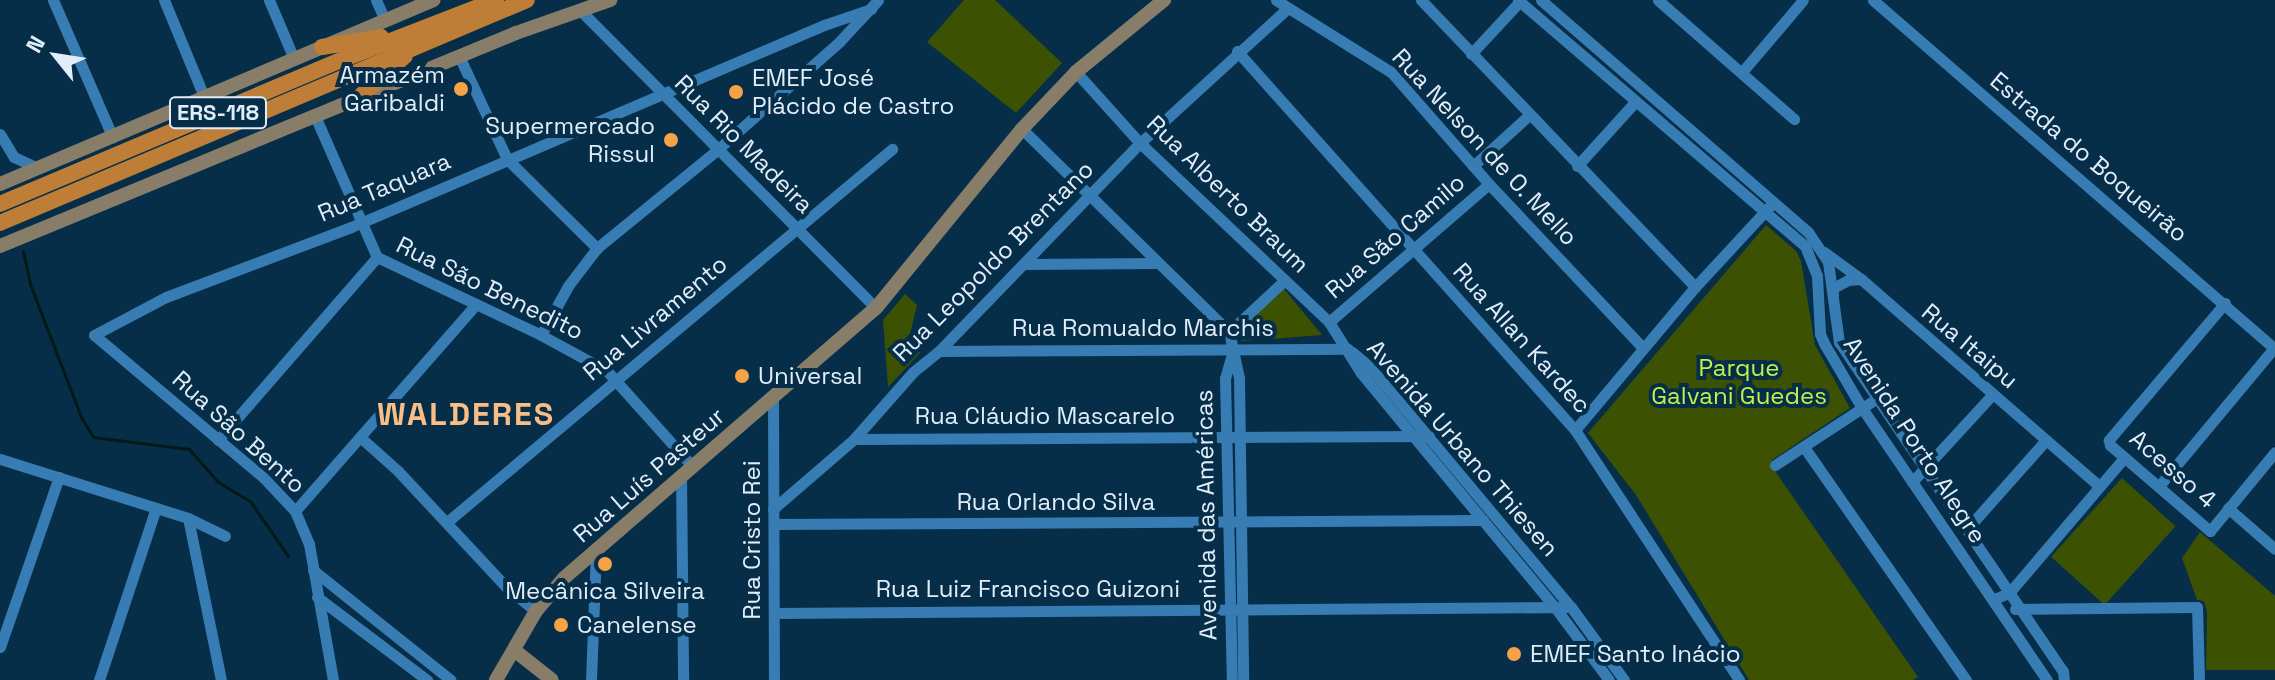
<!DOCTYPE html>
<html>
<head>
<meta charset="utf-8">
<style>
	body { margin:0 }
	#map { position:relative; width:2275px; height:680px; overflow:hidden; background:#072e49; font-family:"Space Grotesk",sans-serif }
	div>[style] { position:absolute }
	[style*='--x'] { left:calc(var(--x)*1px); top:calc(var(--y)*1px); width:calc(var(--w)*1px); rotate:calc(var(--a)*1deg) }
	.green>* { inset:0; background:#3c5101; transform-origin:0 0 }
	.stream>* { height:3px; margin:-1.5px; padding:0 1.5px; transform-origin:1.5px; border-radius:1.5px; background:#011a17 }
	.minor>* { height:11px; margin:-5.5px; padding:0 5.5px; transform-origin:5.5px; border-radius:5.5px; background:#377cb2 }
	.major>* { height:14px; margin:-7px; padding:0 7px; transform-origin:7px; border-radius:7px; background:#887d68 }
	.highway>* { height:16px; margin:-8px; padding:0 8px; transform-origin:8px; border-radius:8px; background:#be7e37 }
	.dots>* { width:22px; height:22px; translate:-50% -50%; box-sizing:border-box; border:4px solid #072e49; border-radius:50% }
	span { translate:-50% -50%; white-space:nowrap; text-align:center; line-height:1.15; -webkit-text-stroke:8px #072e49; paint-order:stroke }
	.shield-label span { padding:2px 6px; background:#072e49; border:2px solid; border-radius:6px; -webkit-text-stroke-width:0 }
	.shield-label { font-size:22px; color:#e1eefa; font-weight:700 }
	.poi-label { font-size:24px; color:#e1eefa }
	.right { translate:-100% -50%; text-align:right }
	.left { translate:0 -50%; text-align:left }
	.street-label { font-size:24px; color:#e1eefa }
	.park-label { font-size:24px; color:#bef149 }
	.district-label { font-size:32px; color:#f9be85; font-weight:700; letter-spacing:2px }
	.north { position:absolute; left:16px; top:16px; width:80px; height:80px; -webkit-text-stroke:6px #072e49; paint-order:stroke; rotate:300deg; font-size:22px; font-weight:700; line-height:32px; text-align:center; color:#e1eefa }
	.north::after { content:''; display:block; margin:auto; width:28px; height:36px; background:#e1eefa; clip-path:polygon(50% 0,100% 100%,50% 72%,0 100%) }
</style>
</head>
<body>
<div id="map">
	<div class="green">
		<div style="clip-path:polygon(964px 0,995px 0,1062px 63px,1016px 113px,927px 42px)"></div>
		<div style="clip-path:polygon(1766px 225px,1796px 251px,1801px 261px,1815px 345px,1850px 408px,1772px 460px,1777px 474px,1918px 677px,1913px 680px,1749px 680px,1636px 495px,1588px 433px)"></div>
		<div style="clip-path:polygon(1284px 289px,1322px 335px,1242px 341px,1238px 331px)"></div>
		<div style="clip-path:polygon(905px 294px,917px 305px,910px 334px,920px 353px,888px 387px,883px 320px)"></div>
		<div style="left:2122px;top:478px;width:72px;height:106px;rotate:42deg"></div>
		<div style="clip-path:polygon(2200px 532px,2275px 596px,2275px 670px,2206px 670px,2207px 612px,2204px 601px,2197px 600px,2182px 558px)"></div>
	</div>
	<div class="stream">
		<div style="--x:23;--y:251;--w:34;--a:78"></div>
		<div style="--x:30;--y:284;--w:142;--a:69"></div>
		<div style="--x:81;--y:417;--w:23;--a:59"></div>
		<div style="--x:93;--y:437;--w:97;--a:7.1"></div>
		<div style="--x:189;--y:449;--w:44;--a:48.7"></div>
		<div style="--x:218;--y:482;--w:37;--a:31"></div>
		<div style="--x:250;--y:501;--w:67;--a:55.4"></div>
	</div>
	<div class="minor">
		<div style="--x:53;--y:0;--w:150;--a:66.5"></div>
		<div style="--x:164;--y:0;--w:107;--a:67.5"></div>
		<div style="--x:269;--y:0;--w:64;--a:67"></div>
		<div style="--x:376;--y:0;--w:22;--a:66"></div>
		<div style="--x:1276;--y:0;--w:136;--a:32.1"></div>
		<div style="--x:1391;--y:72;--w:149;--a:48.8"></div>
		<div style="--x:1489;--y:184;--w:225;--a:46.8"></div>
		<div style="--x:1421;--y:0;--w:397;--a:46.3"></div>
		<div style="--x:1518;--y:0;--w:378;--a:40.6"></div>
		<div style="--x:1805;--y:246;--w:32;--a:68"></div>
		<div style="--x:1817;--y:276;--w:58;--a:87"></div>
		<div style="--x:1820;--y:334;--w:12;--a:66"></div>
		<div style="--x:1825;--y:345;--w:73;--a:59.6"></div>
		<div style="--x:1862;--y:408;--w:329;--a:55.8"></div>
		<div style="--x:1541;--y:0;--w:354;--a:41"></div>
		<div style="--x:1808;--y:232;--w:36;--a:56"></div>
		<div style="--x:1828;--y:262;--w:81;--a:82.2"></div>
		<div style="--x:1839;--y:342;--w:398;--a:55.8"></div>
		<div style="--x:2063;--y:671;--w:9;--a:84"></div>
		<div style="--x:1658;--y:0;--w:181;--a:41.2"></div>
		<div style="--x:1873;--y:0;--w:532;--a:40.96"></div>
		<div style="--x:582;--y:12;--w:417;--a:45.2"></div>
		<div style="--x:1237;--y:51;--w:508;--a:48.27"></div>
		<div style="--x:1575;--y:430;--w:299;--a:56.7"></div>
		<div style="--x:1471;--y:54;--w:72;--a:-47.2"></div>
		<div style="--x:459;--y:56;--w:114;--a:65"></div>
		<div style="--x:507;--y:159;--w:127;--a:44.7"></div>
		<div style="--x:1076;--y:72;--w:96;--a:48"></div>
		<div style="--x:1140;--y:143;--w:260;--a:43.4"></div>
		<div style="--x:1329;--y:322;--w:60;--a:57.9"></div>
		<div style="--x:1361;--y:373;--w:303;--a:50.4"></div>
		<div style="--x:1554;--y:606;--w:92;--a:53.4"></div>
		<div style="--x:1742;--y:72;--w:94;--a:-49.7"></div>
		<div style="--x:315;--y:116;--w:154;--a:66.3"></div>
		<div style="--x:377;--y:257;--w:182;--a:25.4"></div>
		<div style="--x:541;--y:335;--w:75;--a:28.6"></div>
		<div style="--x:607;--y:371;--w:127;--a:48.2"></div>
		<div style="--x:1022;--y:129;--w:290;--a:44.4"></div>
		<div style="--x:1229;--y:332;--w:47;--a:77.7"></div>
		<div style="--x:1239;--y:378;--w:302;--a:89.2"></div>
		<div style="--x:0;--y:134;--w:27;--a:59"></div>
		<div style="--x:14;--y:157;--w:26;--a:25"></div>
		<div style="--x:1473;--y:166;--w:74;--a:-42.3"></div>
		<div style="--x:1577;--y:166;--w:86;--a:-47.8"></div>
		<div style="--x:1824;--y:252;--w:46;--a:36.1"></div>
		<div style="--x:1861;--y:279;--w:314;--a:41"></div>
		<div style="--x:1025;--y:264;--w:132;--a:-0.4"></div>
		<div style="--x:1833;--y:295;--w:7;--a:-90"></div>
		<div style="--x:1833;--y:288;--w:17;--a:-28"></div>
		<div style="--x:1848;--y:280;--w:13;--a:-4"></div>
		<div style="--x:2225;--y:303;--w:180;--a:130.3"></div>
		<div style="--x:2109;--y:440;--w:5;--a:79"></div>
		<div style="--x:2110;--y:445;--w:132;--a:40.7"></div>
		<div style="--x:2210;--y:531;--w:102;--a:-50.6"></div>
		<div style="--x:1329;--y:322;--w:211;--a:-40.8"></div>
		<div style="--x:1229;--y:332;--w:76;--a:-42.9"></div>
		<div style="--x:541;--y:335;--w:56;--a:-61.1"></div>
		<div style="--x:568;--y:286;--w:48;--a:-52.7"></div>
		<div style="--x:597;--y:248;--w:155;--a:-39.2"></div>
		<div style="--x:717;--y:150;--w:164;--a:-41.5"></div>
		<div style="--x:840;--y:41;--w:56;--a:-47.2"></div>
		<div style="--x:939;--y:351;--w:409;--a:-0.3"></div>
		<div style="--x:1352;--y:352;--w:23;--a:40"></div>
		<div style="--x:1370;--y:367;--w:313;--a:50.1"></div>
		<div style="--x:1571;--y:607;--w:90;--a:54"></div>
		<div style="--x:1232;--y:354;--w:25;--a:106"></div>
		<div style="--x:1225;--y:378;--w:302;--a:88.7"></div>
		<div style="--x:773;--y:399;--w:281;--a:89.8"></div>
		<div style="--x:1575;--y:430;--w:187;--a:-50"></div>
		<div style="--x:1695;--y:287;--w:112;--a:-47.2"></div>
		<div style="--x:360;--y:437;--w:51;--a:41.8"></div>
		<div style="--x:398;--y:471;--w:158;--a:47"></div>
		<div style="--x:506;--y:587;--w:38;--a:39"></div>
		<div style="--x:854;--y:439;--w:575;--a:-0.3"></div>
		<div style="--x:218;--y:440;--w:242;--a:-49"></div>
		<div style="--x:1804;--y:447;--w:284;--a:55.2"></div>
		<div style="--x:0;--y:459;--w:197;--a:17.4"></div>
		<div style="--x:188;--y:518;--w:41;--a:25.9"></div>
		<div style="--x:1775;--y:465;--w:121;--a:-33.2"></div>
		<div style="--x:681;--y:476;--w:204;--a:89.4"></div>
		<div style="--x:1912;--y:482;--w:118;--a:-47.4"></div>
		<div style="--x:2159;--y:486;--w:180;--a:-50.2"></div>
		<div style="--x:2228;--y:508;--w:62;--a:41.1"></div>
		<div style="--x:773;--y:509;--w:107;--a:-40.8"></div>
		<div style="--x:854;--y:439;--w:89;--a:-48.6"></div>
		<div style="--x:913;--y:372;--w:33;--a:-39"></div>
		<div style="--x:939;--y:351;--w:289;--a:-46"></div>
		<div style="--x:1140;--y:143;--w:200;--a:-42.4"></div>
		<div style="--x:295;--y:511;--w:275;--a:-48.8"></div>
		<div style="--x:188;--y:518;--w:165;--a:78.5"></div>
		<div style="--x:447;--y:522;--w:581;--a:-39.97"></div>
		<div style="--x:774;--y:524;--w:709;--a:-0.32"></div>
		<div style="--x:1967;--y:529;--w:119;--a:-48.4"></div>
		<div style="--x:313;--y:570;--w:176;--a:38.6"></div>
		<div style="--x:317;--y:597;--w:138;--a:37"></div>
		<div style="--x:1994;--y:599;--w:16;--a:-22"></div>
		<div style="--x:2009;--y:593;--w:176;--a:-49.6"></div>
		<div style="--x:2015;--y:609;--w:182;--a:-0.6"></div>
		<div style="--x:2197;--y:607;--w:73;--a:88.4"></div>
		<div style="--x:774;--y:613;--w:797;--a:-0.43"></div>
		<div style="--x:0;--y:647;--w:180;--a:-70.9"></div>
		<div style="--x:99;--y:680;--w:181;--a:-71.7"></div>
		<div style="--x:333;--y:680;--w:138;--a:-100"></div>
		<div style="--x:309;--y:544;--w:36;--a:-113"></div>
		<div style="--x:295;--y:511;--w:45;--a:-133.2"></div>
		<div style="--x:264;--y:478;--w:222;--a:-139.9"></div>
		<div style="--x:94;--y:335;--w:81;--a:-27.8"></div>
		<div style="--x:166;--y:297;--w:198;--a:-20.7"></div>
		<div style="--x:351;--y:227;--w:514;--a:-23.13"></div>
		<div style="--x:824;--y:25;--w:50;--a:-18.8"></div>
		<div style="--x:591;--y:680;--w:130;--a:-87.8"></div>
	</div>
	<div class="major">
		<div style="--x:0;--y:184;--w:471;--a:-23"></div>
		<div style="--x:0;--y:246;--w:558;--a:-22.43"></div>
		<div style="--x:516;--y:33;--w:100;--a:-19.3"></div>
		<div style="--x:514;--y:650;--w:48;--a:38.3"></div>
		<div style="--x:496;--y:680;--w:80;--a:-59.9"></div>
		<div style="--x:536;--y:611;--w:43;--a:-49.7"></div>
		<div style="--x:564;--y:578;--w:413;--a:-40.9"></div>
		<div style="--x:876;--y:308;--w:231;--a:-50.8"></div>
		<div style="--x:1022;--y:129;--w:79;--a:-46.5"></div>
		<div style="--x:1076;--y:72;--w:114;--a:-39.3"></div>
	</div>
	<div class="highway">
		<div style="--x:322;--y:47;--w:60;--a:-9.6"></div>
		<div style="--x:355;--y:101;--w:67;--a:-42"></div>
		<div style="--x:0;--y:204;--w:373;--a:-22.9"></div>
		<div style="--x:344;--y:59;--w:163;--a:-21.2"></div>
		<div style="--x:0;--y:223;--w:572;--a:-22.94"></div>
	</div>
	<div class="dots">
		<div style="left:461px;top:89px;background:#f6a247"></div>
		<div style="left:736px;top:92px;background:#f6a247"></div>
		<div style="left:671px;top:140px;background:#f6a247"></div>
		<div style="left:742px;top:376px;background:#f6a247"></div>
		<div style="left:605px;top:564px;background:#f6a247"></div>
		<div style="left:561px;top:625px;background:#f6a247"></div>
		<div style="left:1514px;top:654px;background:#f6a247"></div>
	</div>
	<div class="shield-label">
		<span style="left:218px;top:113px">ERS-118</span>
	</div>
	<div class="poi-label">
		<span class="right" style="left:445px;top:89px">Armazém<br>Garibaldi</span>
		<span class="left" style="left:752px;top:92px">EMEF José<br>Plácido de Castro</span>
		<span class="right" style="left:655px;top:140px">Supermercado<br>Rissul</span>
		<span class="left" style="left:758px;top:376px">Universal</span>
		<span style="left:605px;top:591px">Mecânica Silveira</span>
		<span class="left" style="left:577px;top:625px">Canelense</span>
		<span class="left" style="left:1530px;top:654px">EMEF Santo Inácio</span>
	</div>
	<div class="street-label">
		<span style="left:744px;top:144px;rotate:45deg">Rua Rio Madeira</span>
		<span style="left:1485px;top:147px;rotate:47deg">Rua Nelson de O. Mello</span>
		<span style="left:2089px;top:157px;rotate:40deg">Estrada do Boqueirão</span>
		<span style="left:384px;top:187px;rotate:-23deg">Rua Taquara</span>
		<span style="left:1228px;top:194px;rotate:44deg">Rua Alberto Braum</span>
		<span style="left:1395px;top:236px;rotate:-41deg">Rua São Camilo</span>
		<span style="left:993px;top:261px;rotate:-45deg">Rua Leopoldo Brentano</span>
		<span style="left:490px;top:288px;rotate:26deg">Rua São Benedito</span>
		<span style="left:655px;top:318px;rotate:-40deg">Rua Livramento</span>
		<span style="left:1143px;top:328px">Rua Romualdo Marchis</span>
		<span style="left:1522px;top:338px;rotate:48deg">Rua Allan Kardec</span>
		<span style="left:1970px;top:346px;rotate:40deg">Rua Itaipu</span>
		<span style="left:1045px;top:416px">Rua Cláudio Mascarelo</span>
		<span style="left:239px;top:432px;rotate:42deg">Rua São Bento</span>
		<span style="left:1915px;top:440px;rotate:57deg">Avenida Porto Alegre</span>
		<span style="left:1463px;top:448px;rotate:49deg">Avenida Urbano Thiesen</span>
		<span style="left:2173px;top:469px;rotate:41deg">Acesso 4</span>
		<span style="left:649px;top:475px;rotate:-41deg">Rua Luís Pasteur</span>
		<span style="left:1056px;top:502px">Rua Orlando Silva</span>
		<span style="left:1206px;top:515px;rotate:-91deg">Avenida das Américas</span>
		<span style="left:752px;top:540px;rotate:-90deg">Rua Cristo Rei</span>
		<span style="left:1028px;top:589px">Rua Luiz Francisco Guizoni</span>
	</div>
	<div class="park-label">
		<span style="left:1739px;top:382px">Parque<br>Galvani Guedes</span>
	</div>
	<div class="district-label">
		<span style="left:466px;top:414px">WALDERES</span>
	</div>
	<div class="north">N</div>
</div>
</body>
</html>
